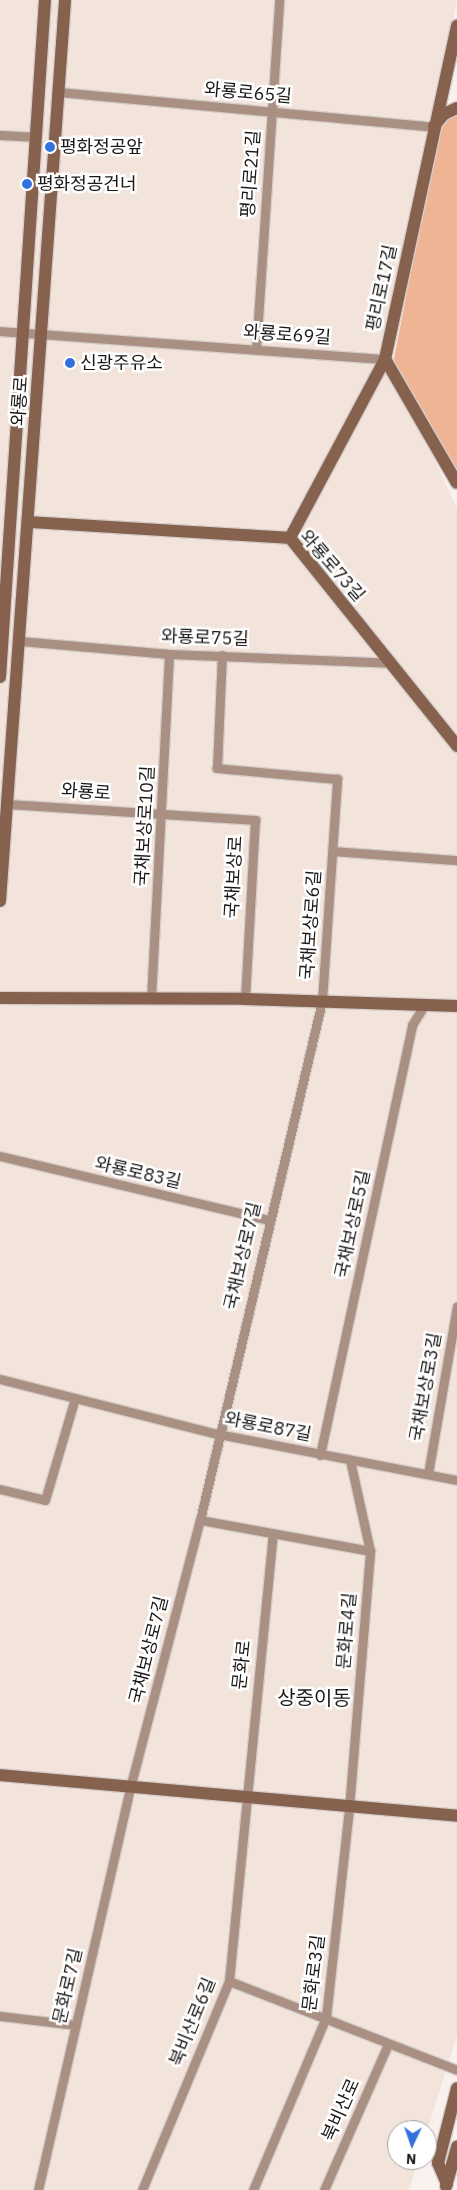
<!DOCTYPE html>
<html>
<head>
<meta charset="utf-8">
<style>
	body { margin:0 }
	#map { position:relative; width:457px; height:2190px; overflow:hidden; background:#f8f1ed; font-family:"IBM Plex Sans","Noto Sans KR",sans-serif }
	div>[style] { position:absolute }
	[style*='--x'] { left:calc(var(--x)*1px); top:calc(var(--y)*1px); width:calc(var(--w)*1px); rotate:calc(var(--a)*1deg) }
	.built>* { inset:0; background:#f2e3db }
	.green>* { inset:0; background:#efb494 }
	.roads { filter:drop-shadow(1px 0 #d5cecb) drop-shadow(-1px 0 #d5cecb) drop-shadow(0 1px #d5cecb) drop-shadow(0 -1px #d5cecb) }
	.street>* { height:9px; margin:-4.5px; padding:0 4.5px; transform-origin:4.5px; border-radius:4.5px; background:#aa9082 }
	.secondary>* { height:12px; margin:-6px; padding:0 6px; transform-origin:6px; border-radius:6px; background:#86614d }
	.dots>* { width:14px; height:14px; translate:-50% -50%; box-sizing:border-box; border:2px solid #fff; border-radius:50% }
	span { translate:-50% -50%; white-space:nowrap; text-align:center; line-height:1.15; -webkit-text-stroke:5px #fff; paint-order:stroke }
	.street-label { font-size:18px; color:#1b1918 }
	.poi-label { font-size:18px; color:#1b1918 }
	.left { translate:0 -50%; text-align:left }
	.quarter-label { font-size:20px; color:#1b1918 }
	.north { position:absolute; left:387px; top:2120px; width:50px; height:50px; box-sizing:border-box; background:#fff; border:1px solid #a4a3a3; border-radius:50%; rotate:183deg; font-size:14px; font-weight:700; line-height:20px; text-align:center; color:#1b1918 }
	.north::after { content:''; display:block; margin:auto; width:18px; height:22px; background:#3172df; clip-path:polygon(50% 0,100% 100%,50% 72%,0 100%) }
</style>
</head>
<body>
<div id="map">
	<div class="built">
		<div style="clip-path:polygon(0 0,457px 0,384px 351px,457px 508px,457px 2035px,427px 2131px,397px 2130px,397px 2160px,418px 2160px,409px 2190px,0 2190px)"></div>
	</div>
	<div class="green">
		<div style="clip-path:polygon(457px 115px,457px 472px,393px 363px,438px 135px,444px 121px)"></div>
	</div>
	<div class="roads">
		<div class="street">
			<div style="--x:59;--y:92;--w:376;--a:5.3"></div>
			<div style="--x:0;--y:135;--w:34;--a:3"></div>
			<div style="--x:0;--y:331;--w:386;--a:4.2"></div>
			<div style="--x:256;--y:350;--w:351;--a:-86.2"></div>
			<div style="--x:20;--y:641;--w:150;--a:5"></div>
			<div style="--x:169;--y:654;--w:221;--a:2.3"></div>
			<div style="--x:8;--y:804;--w:248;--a:3.7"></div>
			<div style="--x:255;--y:820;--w:179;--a:93.2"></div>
			<div style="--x:333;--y:851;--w:124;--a:4.2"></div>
			<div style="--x:151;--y:999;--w:345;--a:-87"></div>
			<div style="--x:0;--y:1156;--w:277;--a:13.4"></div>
			<div style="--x:0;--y:1379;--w:225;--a:14.2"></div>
			<div style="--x:218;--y:1434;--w:243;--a:10.9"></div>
			<div style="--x:320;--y:1455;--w:440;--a:-77.9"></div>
			<div style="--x:412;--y:1025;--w:25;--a:-58"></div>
			<div style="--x:428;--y:1474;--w:170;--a:-80.2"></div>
			<div style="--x:0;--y:1489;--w:46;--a:13.7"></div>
			<div style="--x:45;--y:1500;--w:106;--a:-73.6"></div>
			<div style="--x:200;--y:1520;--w:173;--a:10.3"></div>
			<div style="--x:229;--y:1981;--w:245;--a:21.3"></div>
			<div style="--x:0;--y:2016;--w:76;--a:6.8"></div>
			<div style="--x:38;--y:2190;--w:412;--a:-77.1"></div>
			<div style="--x:130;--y:1788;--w:277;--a:-75.4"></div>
			<div style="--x:200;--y:1520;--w:533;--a:-76.77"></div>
			<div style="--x:322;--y:1001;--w:223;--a:-86.1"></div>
			<div style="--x:337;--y:779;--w:121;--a:-174.8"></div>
			<div style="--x:217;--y:768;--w:113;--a:-87.5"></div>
			<div style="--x:142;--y:2190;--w:226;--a:-67.4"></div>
			<div style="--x:229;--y:1981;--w:447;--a:-84.4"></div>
			<div style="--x:253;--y:2190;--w:188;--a:-67.1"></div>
			<div style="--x:326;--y:2017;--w:210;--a:-83.7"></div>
			<div style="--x:349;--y:1808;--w:258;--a:-85.3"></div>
			<div style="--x:370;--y:1551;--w:93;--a:-102.4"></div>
			<div style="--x:324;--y:2190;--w:159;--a:-66.3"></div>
		</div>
		<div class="secondary">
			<div style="--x:434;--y:126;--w:16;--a:-50"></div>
			<div style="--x:444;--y:114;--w:14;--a:-25"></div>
			<div style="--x:385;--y:359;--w:143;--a:59.9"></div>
			<div style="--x:29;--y:522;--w:261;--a:3.5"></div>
			<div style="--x:290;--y:538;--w:267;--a:51.2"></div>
			<div style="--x:290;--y:538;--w:203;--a:-62"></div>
			<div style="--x:385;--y:359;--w:341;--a:-77.8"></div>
			<div style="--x:0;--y:677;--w:678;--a:-86.2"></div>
			<div style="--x:0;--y:901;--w:903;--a:-85.87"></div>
			<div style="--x:0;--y:998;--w:245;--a:0.2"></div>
			<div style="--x:245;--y:999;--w:212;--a:1.9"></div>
			<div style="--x:0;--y:1775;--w:459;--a:5.1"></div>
			<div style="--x:447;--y:2184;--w:23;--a:-113"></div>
			<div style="--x:438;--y:2163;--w:77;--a:-75.8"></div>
			<div style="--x:446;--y:2186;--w:41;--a:-74.2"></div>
		</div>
	</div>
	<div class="dots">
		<div style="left:50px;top:147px;background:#3172df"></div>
		<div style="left:27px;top:184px;background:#3172df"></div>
		<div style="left:70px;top:363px;background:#3172df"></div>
	</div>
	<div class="street-label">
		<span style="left:248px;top:93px;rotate:5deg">와룡로65길</span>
		<span style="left:251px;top:174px;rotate:-86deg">평리로21길</span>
		<span style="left:382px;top:288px;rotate:-78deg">평리로17길</span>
		<span style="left:287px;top:335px;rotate:4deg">와룡로69길</span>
		<span style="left:20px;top:401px;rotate:-86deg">와룡로</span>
		<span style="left:332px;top:566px;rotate:49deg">와룡로73길</span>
		<span style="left:205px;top:638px;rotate:2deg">와룡로75길</span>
		<span style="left:86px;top:792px;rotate:4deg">와룡로</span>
		<span style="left:145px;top:826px;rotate:-87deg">국채보상로10길</span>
		<span style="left:234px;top:877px;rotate:-87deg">국채보상로</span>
		<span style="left:311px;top:925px;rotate:-86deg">국채보상로6길</span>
		<span style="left:138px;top:1173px;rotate:13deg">와룡로83길</span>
		<span style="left:353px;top:1224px;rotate:-78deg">국채보상로5길</span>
		<span style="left:243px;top:1256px;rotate:-77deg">국채보상로7길</span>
		<span style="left:426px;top:1387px;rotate:-80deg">국채보상로3길</span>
		<span style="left:268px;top:1427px;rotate:11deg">와룡로87길</span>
		<span style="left:347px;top:1631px;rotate:-85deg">문화로4길</span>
		<span style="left:149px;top:1650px;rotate:-76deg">국채보상로7길</span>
		<span style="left:242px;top:1665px;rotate:-84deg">문화로</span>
		<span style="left:314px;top:1973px;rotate:-83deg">문화로3길</span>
		<span style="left:68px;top:1986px;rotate:-77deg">문화로7길</span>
		<span style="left:193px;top:2022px;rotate:-68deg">북비산로6길</span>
		<span style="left:341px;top:2110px;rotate:-66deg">북비산로</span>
	</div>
	<div class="poi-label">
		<span class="left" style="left:60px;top:147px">평화정공앞</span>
		<span class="left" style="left:37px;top:184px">평화정공건너</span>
		<span class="left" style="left:80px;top:363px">신광주유소</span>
	</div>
	<div class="quarter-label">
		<span style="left:314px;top:1697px">상중이동</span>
	</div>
	<div class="north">N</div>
</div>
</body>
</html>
